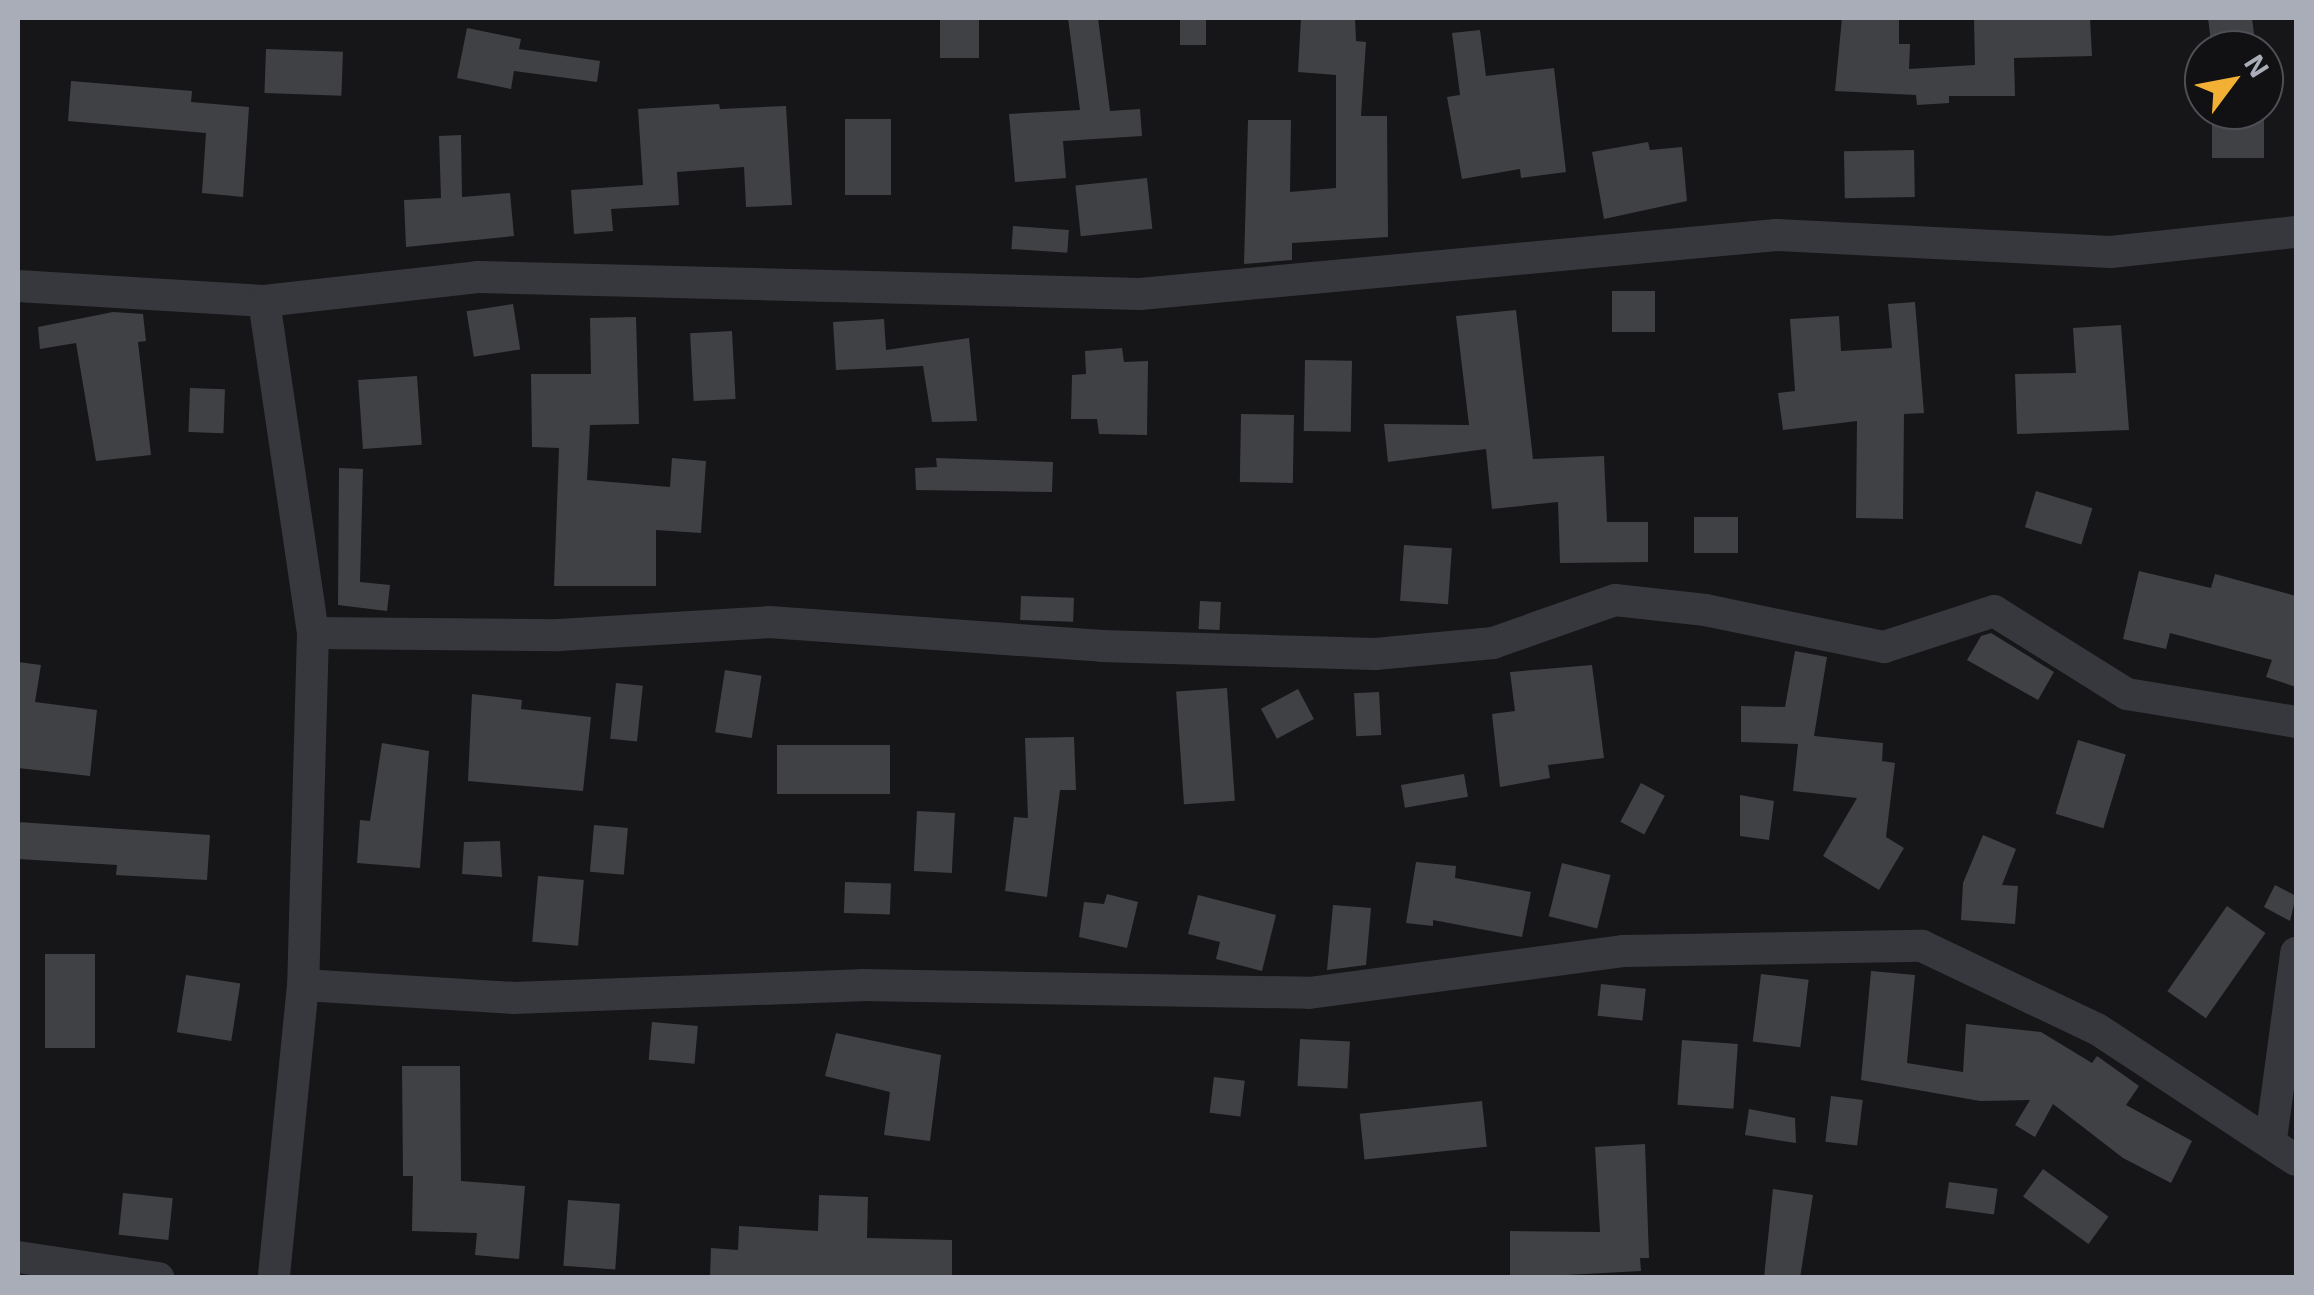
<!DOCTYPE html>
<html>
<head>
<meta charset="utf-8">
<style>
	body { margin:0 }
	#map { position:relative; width:2314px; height:1295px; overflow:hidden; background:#161618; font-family:"Exo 2",sans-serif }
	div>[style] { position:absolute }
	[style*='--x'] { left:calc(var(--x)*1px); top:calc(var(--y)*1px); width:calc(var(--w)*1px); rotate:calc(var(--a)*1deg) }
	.building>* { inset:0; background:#404145; transform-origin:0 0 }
	.minor>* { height:32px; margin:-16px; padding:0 16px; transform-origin:16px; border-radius:16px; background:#37383d }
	span { translate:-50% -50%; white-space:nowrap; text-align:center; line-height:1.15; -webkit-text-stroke:9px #111113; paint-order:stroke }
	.frame { position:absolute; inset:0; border:20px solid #a8adb8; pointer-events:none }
	.north { position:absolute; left:2184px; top:30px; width:100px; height:100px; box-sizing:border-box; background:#111113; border:2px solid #4d4f55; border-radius:50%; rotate:58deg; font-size:28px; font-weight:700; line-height:40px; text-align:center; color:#a8adb8 }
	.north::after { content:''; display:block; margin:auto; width:35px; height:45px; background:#f2b134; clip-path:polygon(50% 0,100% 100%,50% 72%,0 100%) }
</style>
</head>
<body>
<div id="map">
	<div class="building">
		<div style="left:940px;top:18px;width:39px;height:40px"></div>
		<div style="clip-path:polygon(1068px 18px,1098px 18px,1110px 111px,1140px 109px,1142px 136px,1063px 141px,1066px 178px,1015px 182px,1009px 114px,1080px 110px)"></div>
		<div style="left:1180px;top:18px;width:26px;height:27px"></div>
		<div style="clip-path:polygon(1301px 18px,1355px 18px,1356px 41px,1366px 42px,1361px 116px,1387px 116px,1388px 237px,1292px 243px,1292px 260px,1244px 264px,1248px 120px,1291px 120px,1290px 192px,1336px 188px,1336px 75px,1298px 72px)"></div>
		<div style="clip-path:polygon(1842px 18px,1899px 18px,1899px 44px,1910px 44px,1909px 69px,1975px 65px,1974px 18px,2090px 18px,2092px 56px,2014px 58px,2015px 96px,1949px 96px,1949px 103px,1917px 105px,1916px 95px,1835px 91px)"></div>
		<div style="clip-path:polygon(2208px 18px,2252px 18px,2256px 50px,2212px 50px)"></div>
		<div style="clip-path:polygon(467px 28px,521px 39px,519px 49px,600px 61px,597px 82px,514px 71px,511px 89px,457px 78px)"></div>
		<div style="clip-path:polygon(1480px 30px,1486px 76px,1554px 68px,1566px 172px,1521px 178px,1520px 169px,1462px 179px,1447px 97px,1460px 95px,1452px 33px)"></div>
		<div style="left:266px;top:49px;width:77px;height:44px;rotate:2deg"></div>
		<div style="clip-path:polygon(71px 81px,192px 91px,191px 102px,249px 107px,243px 197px,202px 193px,206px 133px,68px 121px)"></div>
		<div style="clip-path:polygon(719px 104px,720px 109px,786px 106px,792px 205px,746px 207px,744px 167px,677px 172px,679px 205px,611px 209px,613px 231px,574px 234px,571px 190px,643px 185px,638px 109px)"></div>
		<div style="left:2212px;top:110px;width:52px;height:48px"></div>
		<div style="left:845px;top:119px;width:46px;height:76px"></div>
		<div style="clip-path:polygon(461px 135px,462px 197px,510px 193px,514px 236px,406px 247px,404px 200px,441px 198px,439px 136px)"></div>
		<div style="clip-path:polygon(1648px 142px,1650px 150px,1682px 147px,1687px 201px,1604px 219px,1592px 152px)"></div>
		<div style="left:1914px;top:150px;width:47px;height:70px;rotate:89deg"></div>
		<div style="left:1147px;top:178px;width:51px;height:72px;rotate:84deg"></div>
		<div style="left:1013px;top:226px;width:56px;height:23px;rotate:4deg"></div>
		<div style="left:1612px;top:291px;width:43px;height:41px"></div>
		<div style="clip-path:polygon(1915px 302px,1924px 413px,1904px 414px,1903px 519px,1856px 518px,1857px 421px,1783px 430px,1778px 393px,1795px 391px,1790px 319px,1839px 316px,1841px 351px,1892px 348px,1888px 304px)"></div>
		<div style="left:513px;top:304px;width:46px;height:47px;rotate:81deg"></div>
		<div style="clip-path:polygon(1516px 310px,1533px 459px,1604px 456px,1607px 522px,1648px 522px,1648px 562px,1560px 563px,1558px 502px,1492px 509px,1486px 449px,1388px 462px,1384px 424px,1469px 425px,1456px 316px)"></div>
		<div style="clip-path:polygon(113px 312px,143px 314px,146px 341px,138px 342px,151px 455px,96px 461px,76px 343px,40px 349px,38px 327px)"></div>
		<div style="clip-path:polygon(636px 317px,639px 424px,590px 425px,587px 480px,670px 487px,672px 458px,706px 461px,701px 533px,656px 530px,656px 586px,554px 586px,559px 448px,532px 447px,531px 374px,591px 374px,590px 318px)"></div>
		<div style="clip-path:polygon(884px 319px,886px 350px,969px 338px,977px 421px,932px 422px,923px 366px,836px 370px,833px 322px)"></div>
		<div style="clip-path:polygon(2121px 325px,2129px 430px,2017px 434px,2015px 374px,2076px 373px,2073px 328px)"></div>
		<div style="left:732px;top:331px;width:68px;height:42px;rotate:87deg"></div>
		<div style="clip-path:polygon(1122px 348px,1124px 362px,1148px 361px,1147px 435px,1099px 434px,1097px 419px,1071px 419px,1072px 375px,1086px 374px,1085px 351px)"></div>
		<div style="left:1305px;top:360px;width:47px;height:71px;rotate:1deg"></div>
		<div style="left:417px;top:376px;width:69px;height:59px;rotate:86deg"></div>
		<div style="left:190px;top:388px;width:35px;height:44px;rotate:2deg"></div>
		<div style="left:1241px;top:414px;width:53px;height:68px;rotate:1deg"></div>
		<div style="clip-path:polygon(936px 458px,1053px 462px,1052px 492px,916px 490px,915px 468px,937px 467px)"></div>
		<div style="clip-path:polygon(339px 468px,363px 469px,360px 582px,390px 585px,387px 611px,338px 605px)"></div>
		<div style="left:2036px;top:491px;width:59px;height:38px;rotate:17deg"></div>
		<div style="left:1694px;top:517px;width:44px;height:36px"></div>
		<div style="left:1404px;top:545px;width:48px;height:56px;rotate:4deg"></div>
		<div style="clip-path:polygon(2139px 571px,2211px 588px,2215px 574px,2296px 596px,2296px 687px,2266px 677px,2272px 660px,2170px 633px,2166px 649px,2123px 639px)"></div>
		<div style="left:1021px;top:596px;width:53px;height:24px;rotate:2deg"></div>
		<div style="left:1200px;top:601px;width:21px;height:28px;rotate:3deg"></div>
		<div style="clip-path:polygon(1991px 633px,2054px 672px,2038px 700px,1967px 660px,1981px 636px)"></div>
		<div style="clip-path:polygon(1795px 651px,1827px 657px,1814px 736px,1883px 743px,1882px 761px,1895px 763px,1886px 837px,1904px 848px,1879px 890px,1823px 856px,1857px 798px,1793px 791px,1798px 744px,1741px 742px,1741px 706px,1785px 707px)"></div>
		<div style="clip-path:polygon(18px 662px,41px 665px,35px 702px,97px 710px,90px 776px,18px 768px)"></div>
		<div style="clip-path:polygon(1592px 665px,1604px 758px,1548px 765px,1550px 778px,1500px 787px,1492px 714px,1515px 711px,1510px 672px)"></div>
		<div style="left:725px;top:670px;width:37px;height:63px;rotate:9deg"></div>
		<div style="left:616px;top:683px;width:27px;height:56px;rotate:6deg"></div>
		<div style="left:1227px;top:688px;width:113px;height:51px;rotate:86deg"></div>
		<div style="left:1298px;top:689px;width:34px;height:42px;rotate:62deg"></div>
		<div style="left:1379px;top:692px;width:43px;height:25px;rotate:87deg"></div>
		<div style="clip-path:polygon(472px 694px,522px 700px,521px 709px,591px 717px,583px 791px,468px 781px)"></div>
		<div style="clip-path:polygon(1074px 737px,1076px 790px,1060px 790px,1047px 897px,1005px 891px,1014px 817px,1028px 818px,1025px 738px)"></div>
		<div style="left:2078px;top:740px;width:50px;height:77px;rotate:17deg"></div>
		<div style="clip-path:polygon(382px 743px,429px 751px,420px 868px,357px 863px,360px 820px,370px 821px)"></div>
		<div style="left:890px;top:745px;width:49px;height:113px;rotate:90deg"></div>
		<div style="left:1464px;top:774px;width:23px;height:64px;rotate:80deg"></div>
		<div style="left:1641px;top:783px;width:27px;height:44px;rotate:28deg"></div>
		<div style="clip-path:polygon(1740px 795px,1774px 801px,1769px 840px,1740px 836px)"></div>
		<div style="left:917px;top:811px;width:38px;height:60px;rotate:3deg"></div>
		<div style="clip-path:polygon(18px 822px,210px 835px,207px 880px,116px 875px,117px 865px,18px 859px)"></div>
		<div style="left:594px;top:825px;width:34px;height:47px;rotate:5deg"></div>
		<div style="clip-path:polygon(1983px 835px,2016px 849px,2002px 885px,2018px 886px,2015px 924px,1961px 920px,1963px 883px)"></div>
		<div style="clip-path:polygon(500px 841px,502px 877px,462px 874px,464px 842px)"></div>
		<div style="clip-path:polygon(1416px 862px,1456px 866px,1455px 878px,1531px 892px,1522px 937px,1433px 920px,1433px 926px,1406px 923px)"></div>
		<div style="left:1562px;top:863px;width:50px;height:55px;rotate:14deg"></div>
		<div style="left:538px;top:876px;width:46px;height:66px;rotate:5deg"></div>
		<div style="left:845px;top:882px;width:46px;height:31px;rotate:2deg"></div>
		<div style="clip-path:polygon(2275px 885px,2296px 896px,2290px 921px,2264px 907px)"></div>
		<div style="clip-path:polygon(1107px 894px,1138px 902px,1127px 948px,1079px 937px,1084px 902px,1104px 904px)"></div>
		<div style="clip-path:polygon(1198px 895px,1276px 915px,1262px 971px,1216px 959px,1220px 942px,1188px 934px)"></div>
		<div style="clip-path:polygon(1333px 905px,1371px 908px,1366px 965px,1327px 970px)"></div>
		<div style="left:2227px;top:906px;width:47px;height:104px;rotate:35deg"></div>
		<div style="left:45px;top:954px;width:50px;height:94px"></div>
		<div style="clip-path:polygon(1871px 971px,1915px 975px,1907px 1063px,1963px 1072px,1966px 1024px,2041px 1032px,2092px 1063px,2097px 1056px,2139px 1086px,2126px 1105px,2192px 1141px,2171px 1183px,2123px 1158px,2053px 1104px,2035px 1137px,2015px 1125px,2030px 1100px,1980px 1101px,1861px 1080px)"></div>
		<div style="left:1761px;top:974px;width:48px;height:68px;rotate:7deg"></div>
		<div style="left:186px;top:975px;width:55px;height:58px;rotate:9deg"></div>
		<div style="left:1601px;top:984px;width:45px;height:32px;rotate:6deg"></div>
		<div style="left:652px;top:1022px;width:46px;height:38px;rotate:5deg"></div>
		<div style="clip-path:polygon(836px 1033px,941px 1055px,930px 1141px,884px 1135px,890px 1092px,825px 1076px)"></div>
		<div style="left:1300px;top:1039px;width:50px;height:47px;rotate:3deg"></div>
		<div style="left:1682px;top:1040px;width:56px;height:65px;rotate:4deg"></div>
		<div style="clip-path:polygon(402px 1066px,460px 1066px,461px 1181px,525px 1186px,519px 1259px,475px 1255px,477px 1233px,412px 1231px,413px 1176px,403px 1176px)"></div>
		<div style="left:1214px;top:1077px;width:31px;height:36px;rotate:7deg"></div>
		<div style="left:1831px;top:1096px;width:32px;height:46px;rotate:7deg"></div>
		<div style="left:1482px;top:1101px;width:46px;height:123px;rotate:84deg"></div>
		<div style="clip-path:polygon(1749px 1109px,1795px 1118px,1796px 1143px,1745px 1135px)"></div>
		<div style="clip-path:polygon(1645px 1144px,1649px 1258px,1640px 1258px,1641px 1271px,1510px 1278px,1510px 1231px,1600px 1232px,1595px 1147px)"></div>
		<div style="left:2043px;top:1169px;width:81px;height:34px;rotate:36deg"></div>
		<div style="left:1949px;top:1182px;width:49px;height:26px;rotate:8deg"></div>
		<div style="clip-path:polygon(1773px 1189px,1813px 1195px,1800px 1278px,1764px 1278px)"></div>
		<div style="left:123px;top:1193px;width:50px;height:42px;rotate:6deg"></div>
		<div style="clip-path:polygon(819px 1195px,868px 1197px,867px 1238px,952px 1240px,952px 1278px,710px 1278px,711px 1248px,738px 1250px,739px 1226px,818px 1231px)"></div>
		<div style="left:568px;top:1200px;width:52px;height:66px;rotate:4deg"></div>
	</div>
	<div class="minor">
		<div style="--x:18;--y:286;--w:246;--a:3.5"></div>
		<div style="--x:264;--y:301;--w:215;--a:-6.4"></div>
		<div style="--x:478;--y:277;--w:662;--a:1.47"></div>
		<div style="--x:1140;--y:294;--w:639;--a:-5.3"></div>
		<div style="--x:1776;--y:235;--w:335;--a:2.9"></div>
		<div style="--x:2111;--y:252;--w:186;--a:-6.2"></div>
		<div style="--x:264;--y:301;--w:336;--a:81.6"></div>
		<div style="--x:313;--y:633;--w:352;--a:91.6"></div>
		<div style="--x:303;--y:985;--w:294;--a:95.7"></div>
		<div style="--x:313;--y:633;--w:246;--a:0.5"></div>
		<div style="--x:559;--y:635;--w:210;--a:-3.5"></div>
		<div style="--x:769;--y:622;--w:334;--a:4.1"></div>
		<div style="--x:1102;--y:646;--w:273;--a:1.7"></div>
		<div style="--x:1375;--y:654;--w:119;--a:-5.3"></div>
		<div style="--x:1493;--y:643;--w:129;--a:-19.4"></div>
		<div style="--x:1615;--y:600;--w:91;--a:6.3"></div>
		<div style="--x:1705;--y:610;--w:183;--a:11.7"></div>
		<div style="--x:1884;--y:647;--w:116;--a:-18.1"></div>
		<div style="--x:1994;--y:611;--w:157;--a:32"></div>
		<div style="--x:2127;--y:694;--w:171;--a:9.4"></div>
		<div style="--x:303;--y:985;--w:210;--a:3.5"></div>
		<div style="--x:513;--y:998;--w:349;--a:-2.1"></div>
		<div style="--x:862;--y:985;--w:447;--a:1"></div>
		<div style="--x:1309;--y:993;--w:318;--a:-7.6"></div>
		<div style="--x:1624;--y:951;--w:298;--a:-1"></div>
		<div style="--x:1922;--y:946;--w:194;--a:25.4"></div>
		<div style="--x:2097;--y:1029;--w:238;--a:33.4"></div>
		<div style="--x:2271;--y:1139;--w:188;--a:-82.3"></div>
		<div style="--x:18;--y:1257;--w:142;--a:8.5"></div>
	</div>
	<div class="frame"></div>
	<div class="north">N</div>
</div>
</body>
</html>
